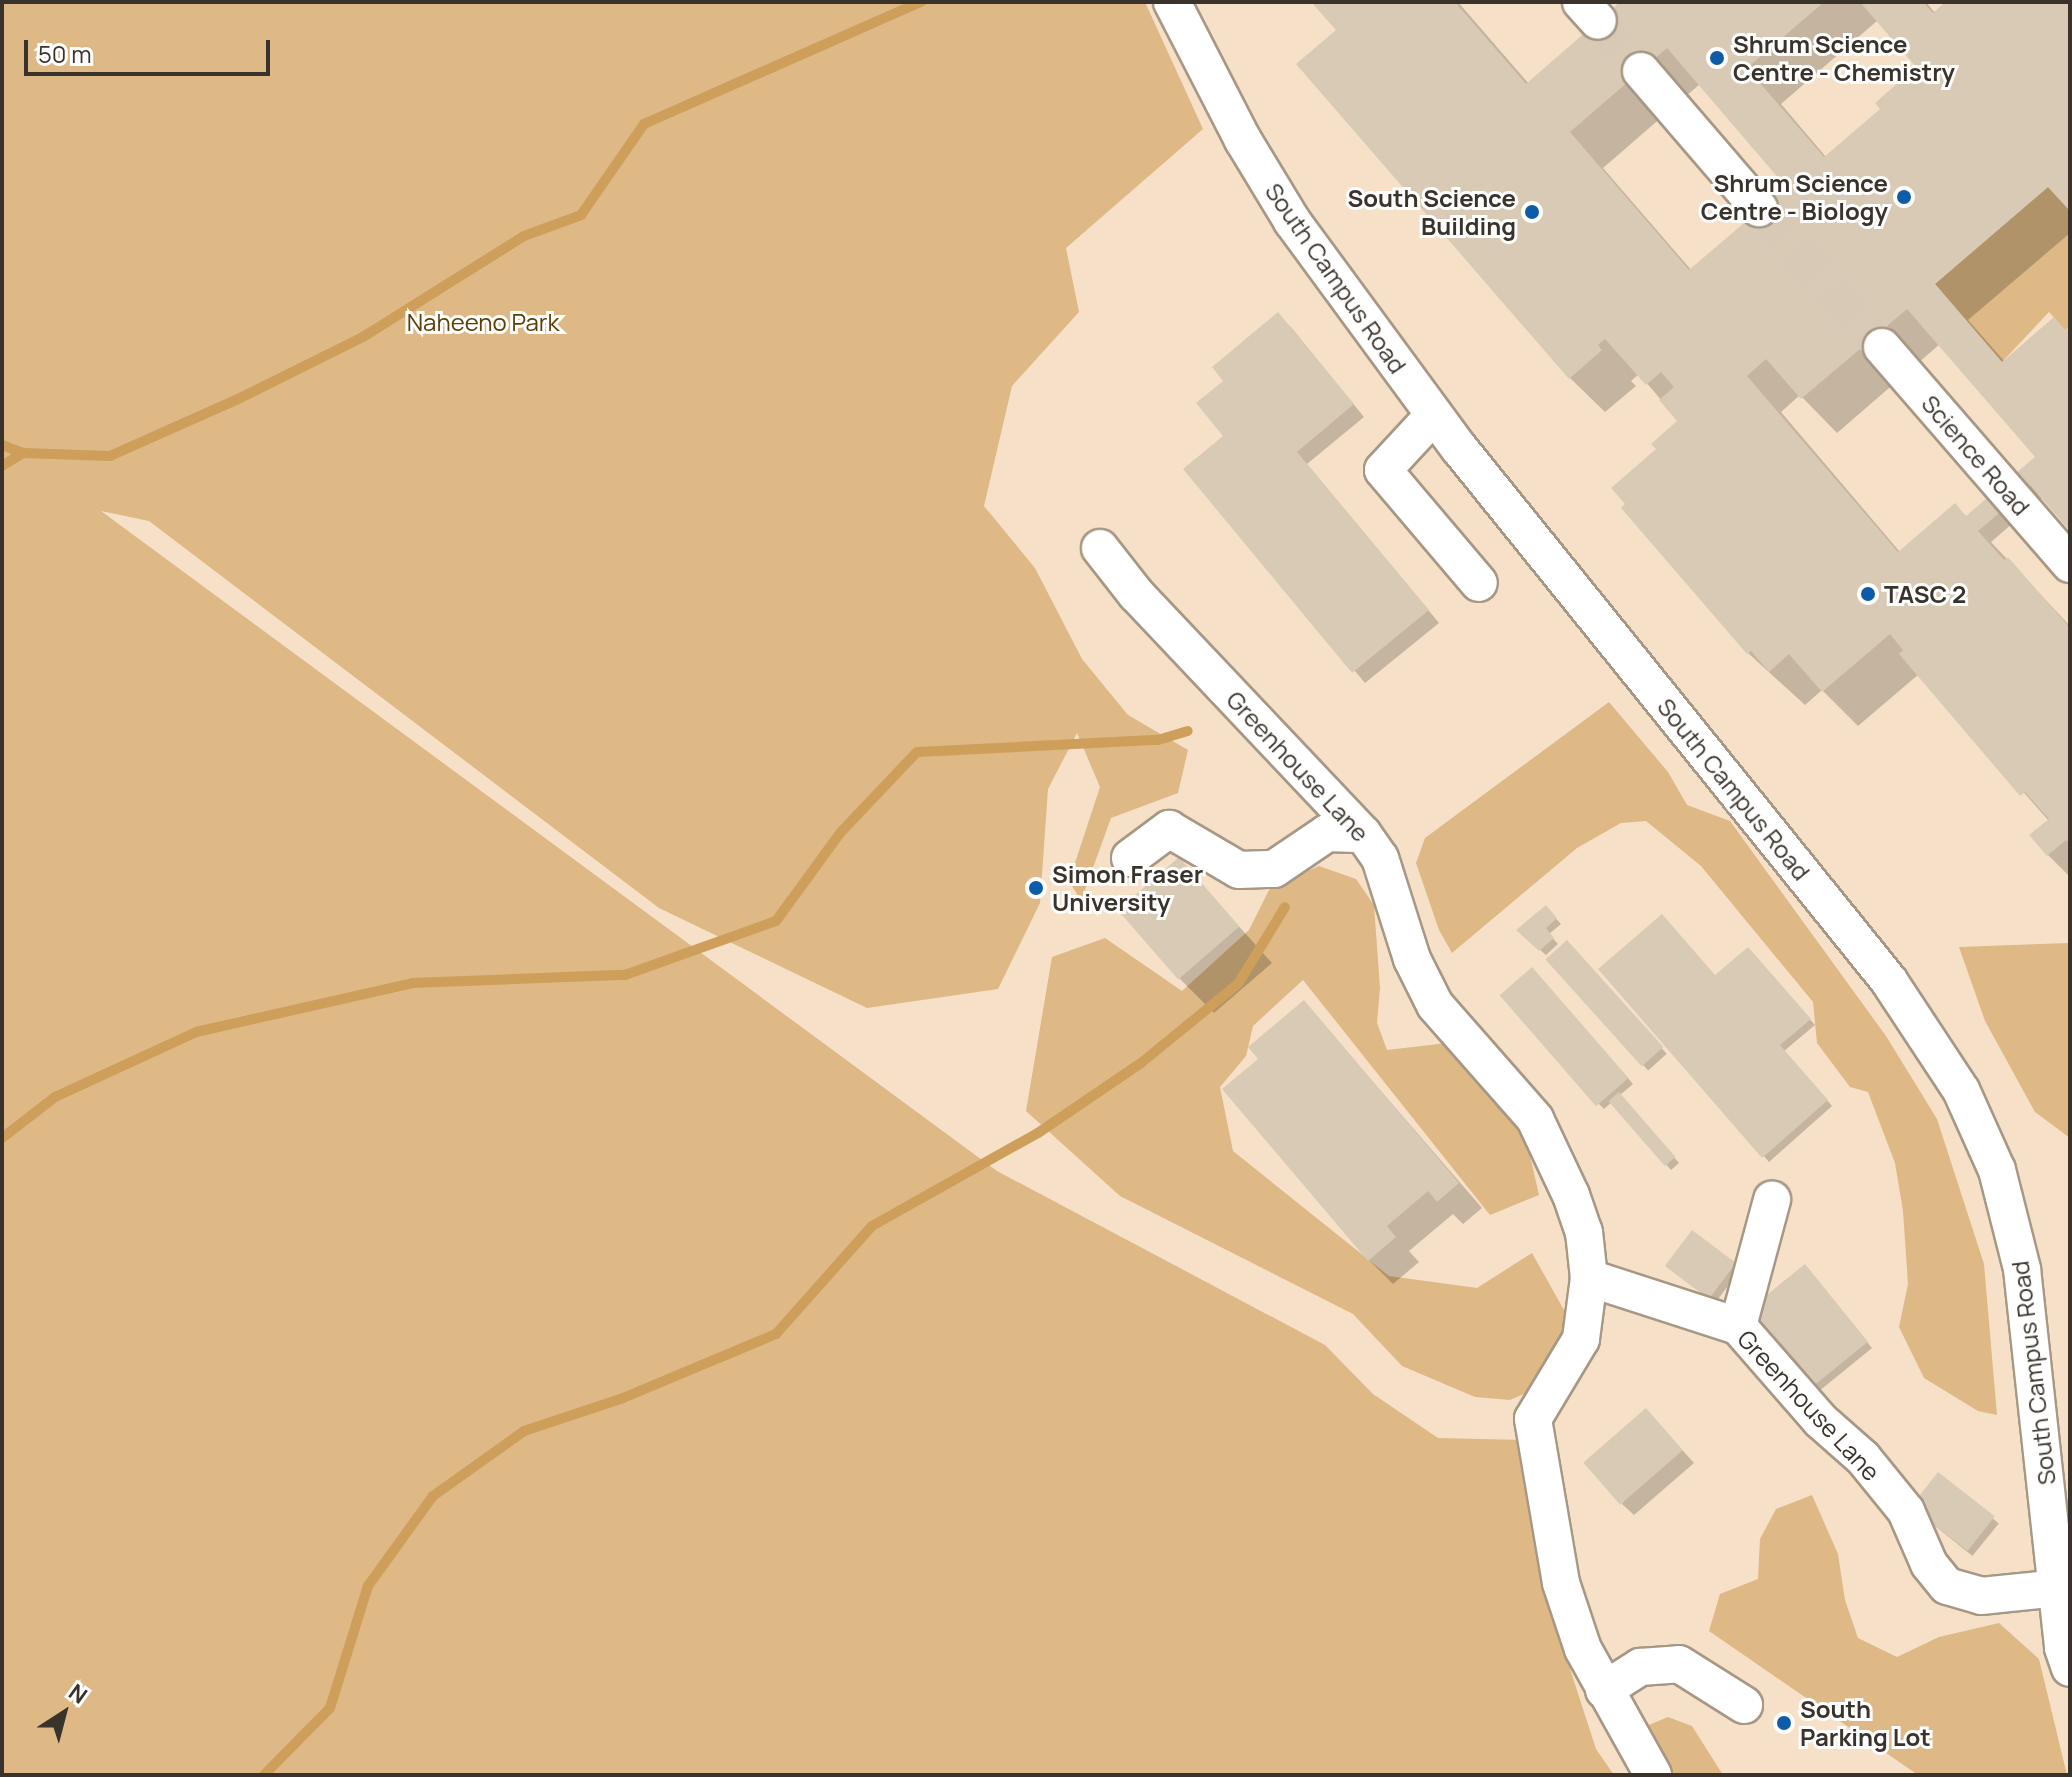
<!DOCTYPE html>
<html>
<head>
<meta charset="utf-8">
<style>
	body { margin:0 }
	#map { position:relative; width:2072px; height:1777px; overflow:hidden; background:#feeed9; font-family:Manrope,sans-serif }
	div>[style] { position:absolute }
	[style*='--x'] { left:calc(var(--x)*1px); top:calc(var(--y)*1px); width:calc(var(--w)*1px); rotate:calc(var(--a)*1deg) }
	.built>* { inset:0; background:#f6e1c8; transform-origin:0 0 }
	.green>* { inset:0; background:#deb885 }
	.shadow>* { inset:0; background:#0003; transform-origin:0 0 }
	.stream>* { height:10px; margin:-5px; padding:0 5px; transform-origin:5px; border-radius:5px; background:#ce9e5b }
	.building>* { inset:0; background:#d9cab6; transform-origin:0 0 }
	.minor-tunnel>* { height:36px; margin-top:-18px; transform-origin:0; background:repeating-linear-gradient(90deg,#d7c9b6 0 36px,transparent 0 54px) }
	.roads { filter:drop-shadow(2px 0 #a79885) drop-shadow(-2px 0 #a79885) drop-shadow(0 2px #a79885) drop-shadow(0 -2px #a79885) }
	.minor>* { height:36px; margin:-18px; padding:0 18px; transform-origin:18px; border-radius:18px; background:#fff }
	.dots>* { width:22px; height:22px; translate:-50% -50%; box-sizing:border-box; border:4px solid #fefefe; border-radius:50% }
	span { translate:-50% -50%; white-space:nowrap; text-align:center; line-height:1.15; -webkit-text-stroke:6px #fefefe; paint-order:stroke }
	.poi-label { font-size:24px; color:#39332b; font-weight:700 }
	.left { translate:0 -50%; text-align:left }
	.right { translate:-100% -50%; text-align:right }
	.street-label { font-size:24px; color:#39332b }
	.park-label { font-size:24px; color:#5e3d05 }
	.frame { position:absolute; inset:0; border:4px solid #39332b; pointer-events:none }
	.north { position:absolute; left:24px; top:1673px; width:80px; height:80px; -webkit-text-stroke:6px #fefefe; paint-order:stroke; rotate:36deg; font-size:22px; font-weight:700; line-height:32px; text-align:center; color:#39332b }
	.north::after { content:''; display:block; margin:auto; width:28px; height:36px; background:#39332b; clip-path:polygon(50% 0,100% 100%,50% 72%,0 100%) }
	.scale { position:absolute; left:24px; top:40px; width:246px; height:36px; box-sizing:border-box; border:4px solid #39332b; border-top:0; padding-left:10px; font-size:24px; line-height:28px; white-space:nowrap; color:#39332b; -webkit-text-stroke:6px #fefefe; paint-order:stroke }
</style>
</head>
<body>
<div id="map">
	<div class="built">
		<div style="left:2px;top:2px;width:2068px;height:1773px"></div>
	</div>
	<div class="green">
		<div style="clip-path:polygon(2px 2px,1145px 2px,1203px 129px,1066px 248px,1079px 312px,1012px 386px,984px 506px,1035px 568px,1082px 659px,1128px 715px,1188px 750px,1178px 793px,1111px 818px,1081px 901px,1069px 881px,1100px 787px,1077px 733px,1048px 789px,1040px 903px,998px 989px,867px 1008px,659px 908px,149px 521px,101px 511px,997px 1171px,1325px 1345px,1373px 1394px,1438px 1438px,1523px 1440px,1560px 1638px,1596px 1749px,1614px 1775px,2px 1775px)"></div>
		<div style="clip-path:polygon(2048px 187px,2070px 211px,2070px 326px,2065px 330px,2049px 312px,2002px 362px,1935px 284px)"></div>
		<div style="clip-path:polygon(1609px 702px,1668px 772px,1687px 805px,1730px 821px,1886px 1036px,1937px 1119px,1984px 1264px,1997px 1415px,1978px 1411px,1924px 1378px,1899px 1327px,1908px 1284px,1903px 1211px,1895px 1163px,1868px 1092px,1850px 1087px,1817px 1043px,1813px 1002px,1701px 866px,1646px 821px,1621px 823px,1577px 848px,1452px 953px,1439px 930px,1416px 863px,1425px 838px)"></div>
		<div style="clip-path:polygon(1319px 866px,1356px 879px,1374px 905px,1380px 988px,1377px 1023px,1387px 1050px,1447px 1043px,1524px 1129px,1539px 1195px,1490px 1215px,1303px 980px,1253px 1026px,1246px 1056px,1220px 1087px,1233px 1151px,1389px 1276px,1477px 1288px,1532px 1253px,1569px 1319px,1535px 1389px,1510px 1400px,1475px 1397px,1402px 1366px,1353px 1314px,1120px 1196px,1026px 1111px,1052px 957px,1105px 938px,1182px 991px,1249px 930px,1270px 888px)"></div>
		<div style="clip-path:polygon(2070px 943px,2070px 1138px,2035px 1112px,1985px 1021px,1959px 947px)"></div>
		<div style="clip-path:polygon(1812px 1495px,1838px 1554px,1845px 1600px,1858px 1638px,1897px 1657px,1939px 1637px,1999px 1623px,2039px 1659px,2067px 1775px,1918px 1775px,1709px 1631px,1720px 1594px,1758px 1579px,1760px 1539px,1776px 1509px)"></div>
		<div style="clip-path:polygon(1668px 1717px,1692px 1726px,1723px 1775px,1670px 1775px,1644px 1727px)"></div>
	</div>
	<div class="shadow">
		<div style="clip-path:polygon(evenodd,1314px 2px,1458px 2px,1529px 84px,1623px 2px,1926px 2px,1935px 13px,1948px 2px,2070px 2px,2070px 233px,1968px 320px,2005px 362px,2070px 329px,2070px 528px,2043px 497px,1991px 542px,2070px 626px,2070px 877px,2048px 855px,2049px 821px,1919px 674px,1858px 726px,1822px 690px,1805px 705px,1748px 653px,1658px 450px,1680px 422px,1639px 374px,1631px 381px,1636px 386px,1605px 412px,1570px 378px,1339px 30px,1314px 2px,1878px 20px,1919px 67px,1883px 109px,1826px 157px,1781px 104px,1878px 20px,1314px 2px,1700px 84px,1789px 187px,1692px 271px,1603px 168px,1700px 84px,1314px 2px,1940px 344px,2043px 464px,1967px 518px,1900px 552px,1781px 412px,1800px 395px,1837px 433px,1940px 344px)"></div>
		<div style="clip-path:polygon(1290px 326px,1364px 417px,1307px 464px,1439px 623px,1365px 683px,1186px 469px,1226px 436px,1226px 381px)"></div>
		<div style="clip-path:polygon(1179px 860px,1272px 963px,1214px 1013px,1179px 978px)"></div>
		<div style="clip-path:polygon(1546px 908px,1561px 924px,1549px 934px,1558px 944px,1546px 955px,1519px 931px)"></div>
		<div style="left:1567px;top:943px;width:149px;height:25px;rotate:48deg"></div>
		<div style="clip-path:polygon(1753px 955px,1815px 1025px,1784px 1051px,1832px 1106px,1769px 1162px,1601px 969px,1716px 978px)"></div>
		<div style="clip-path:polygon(1537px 975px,1633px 1084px,1620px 1095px,1679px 1163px,1671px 1170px,1612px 1102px,1604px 1109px,1599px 1104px,1502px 995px)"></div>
		<div style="clip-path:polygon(1304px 1002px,1482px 1208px,1463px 1224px,1453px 1214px,1409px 1251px,1419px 1262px,1393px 1284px,1369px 1260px,1261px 1059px)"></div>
		<div style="clip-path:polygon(1735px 1264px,1740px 1270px,1715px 1303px,1672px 1271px)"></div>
		<div style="clip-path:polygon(1810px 1271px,1872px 1348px,1813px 1396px)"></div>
		<div style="clip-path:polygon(1657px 1422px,1694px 1463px,1634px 1515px,1622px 1504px)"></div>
		<div style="left:1939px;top:1475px;width:77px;height:42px;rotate:39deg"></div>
	</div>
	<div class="stream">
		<div style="--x:2;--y:445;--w:22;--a:21"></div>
		<div style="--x:23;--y:453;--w:87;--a:2"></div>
		<div style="--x:110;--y:456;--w:138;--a:-24"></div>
		<div style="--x:236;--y:400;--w:142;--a:-26.4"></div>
		<div style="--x:363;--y:337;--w:190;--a:-32.1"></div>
		<div style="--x:524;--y:236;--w:61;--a:-20.2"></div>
		<div style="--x:581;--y:215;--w:111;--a:-55.3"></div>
		<div style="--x:644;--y:124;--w:303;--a:-23.8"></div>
		<div style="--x:2;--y:466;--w:25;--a:-32"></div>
		<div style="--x:2;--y:1138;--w:67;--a:-37.7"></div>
		<div style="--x:55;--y:1097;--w:155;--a:-24.7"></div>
		<div style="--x:196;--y:1032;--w:222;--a:-12.7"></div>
		<div style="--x:413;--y:983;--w:212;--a:-2.2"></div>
		<div style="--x:625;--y:975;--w:160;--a:-19.7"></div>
		<div style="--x:776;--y:921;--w:110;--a:-53.9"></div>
		<div style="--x:841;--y:832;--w:110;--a:-46.5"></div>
		<div style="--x:917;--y:752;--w:241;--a:-2.9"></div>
		<div style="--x:1158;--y:740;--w:31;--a:-17"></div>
		<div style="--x:264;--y:1775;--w:94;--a:-45.4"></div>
		<div style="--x:330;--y:1708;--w:128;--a:-72.7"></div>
		<div style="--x:368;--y:1586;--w:111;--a:-54.2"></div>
		<div style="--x:433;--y:1496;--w:112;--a:-35.5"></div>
		<div style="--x:524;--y:1431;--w:104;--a:-18.4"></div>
		<div style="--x:623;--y:1398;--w:166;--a:-22.7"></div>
		<div style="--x:776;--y:1334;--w:144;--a:-48.4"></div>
		<div style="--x:872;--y:1226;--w:190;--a:-29.3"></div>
		<div style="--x:1038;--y:1133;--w:125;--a:-34.2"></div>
		<div style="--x:1141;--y:1063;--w:125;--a:-39.2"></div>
		<div style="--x:1238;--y:984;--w:90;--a:-58.6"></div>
	</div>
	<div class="building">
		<div style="clip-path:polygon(evenodd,1311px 2px,1455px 2px,1526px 84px,1620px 2px,1824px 2px,1747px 68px,1824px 157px,1880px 109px,1875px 103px,1916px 67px,1860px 2px,1923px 2px,1933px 13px,1945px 2px,2070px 2px,2070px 211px,2048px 187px,1935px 284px,2002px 362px,2054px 317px,2065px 330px,2070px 326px,2070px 531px,2031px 486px,1978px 531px,2004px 560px,2008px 557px,2070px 628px,2070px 844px,2066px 840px,2047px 856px,2029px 835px,2049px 819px,2025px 792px,2020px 796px,1899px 654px,1903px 650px,1890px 634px,1822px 692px,1789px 654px,1769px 672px,1751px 651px,1747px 654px,1621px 508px,1625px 504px,1611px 488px,1656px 449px,1651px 444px,1677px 421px,1659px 400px,1674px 387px,1661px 372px,1646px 385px,1605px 339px,1598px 345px,1602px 350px,1569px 379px,1296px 64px,1336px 30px,1311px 2px,1667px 48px,1786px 187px,1689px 270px,1570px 132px,1667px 48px,1311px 2px,1907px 309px,2035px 457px,1966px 516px,1955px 503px,1898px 552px,1747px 376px,1766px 359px,1801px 399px,1907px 309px)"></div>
		<div style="clip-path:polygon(1278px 312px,1354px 404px,1297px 452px,1429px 610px,1352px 673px,1183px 469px,1223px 436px,1196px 403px,1223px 381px,1212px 367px)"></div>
		<div style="left:1179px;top:857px;width:92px;height:81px;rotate:49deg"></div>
		<div style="clip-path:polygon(1546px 905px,1557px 918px,1546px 928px,1554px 938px,1539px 951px,1516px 930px)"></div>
		<div style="clip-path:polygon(1662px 914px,1715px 975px,1748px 947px,1811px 1019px,1780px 1045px,1828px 1100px,1762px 1158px,1598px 969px)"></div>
		<div style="left:1567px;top:940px;width:144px;height:29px;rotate:48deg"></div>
		<div style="left:1532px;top:967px;width:147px;height:43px;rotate:49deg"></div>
		<div style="clip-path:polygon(1304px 1000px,1459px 1183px,1437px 1202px,1428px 1191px,1387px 1226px,1396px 1237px,1368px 1261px,1222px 1089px,1258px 1059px,1248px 1047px)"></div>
		<div style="left:1619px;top:1092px;width:86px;height:14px;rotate:49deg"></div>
		<div style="left:1692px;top:1230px;width:55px;height:45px;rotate:37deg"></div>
		<div style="left:1805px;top:1264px;width:100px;height:80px;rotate:51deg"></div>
		<div style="left:1646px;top:1408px;width:56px;height:83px;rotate:49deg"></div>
		<div style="left:1938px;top:1472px;width:72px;height:44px;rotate:38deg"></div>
	</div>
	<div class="minor-tunnel">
		<div style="--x:1598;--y:21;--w:66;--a:49.3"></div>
		<div style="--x:1759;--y:208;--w:186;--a:48.5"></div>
	</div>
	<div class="roads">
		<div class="minor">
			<div style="--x:1172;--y:2;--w:155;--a:62.8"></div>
			<div style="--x:1243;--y:140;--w:95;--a:58.8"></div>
			<div style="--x:1292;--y:221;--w:282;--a:53.7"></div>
			<div style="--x:1459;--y:448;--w:685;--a:51.1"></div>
			<div style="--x:1889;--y:981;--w:131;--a:56.6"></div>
			<div style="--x:1961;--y:1090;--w:88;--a:65.8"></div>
			<div style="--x:1997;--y:1170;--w:102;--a:75.8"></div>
			<div style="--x:2022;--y:1269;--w:381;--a:83.8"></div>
			<div style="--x:2063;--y:1648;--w:21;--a:71"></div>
			<div style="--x:1581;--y:2;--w:25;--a:48"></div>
			<div style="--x:1641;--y:71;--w:181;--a:49.3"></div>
			<div style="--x:1882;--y:347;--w:287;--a:49.1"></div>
			<div style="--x:1434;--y:415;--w:75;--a:132.8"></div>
			<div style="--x:1383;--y:470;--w:148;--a:49.7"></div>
			<div style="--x:1100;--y:548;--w:58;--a:52"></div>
			<div style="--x:1136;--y:594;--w:330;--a:46.6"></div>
			<div style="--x:1363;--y:834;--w:29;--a:55"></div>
			<div style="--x:1380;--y:858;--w:106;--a:72.4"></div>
			<div style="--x:1412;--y:959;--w:51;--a:63.4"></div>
			<div style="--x:1435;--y:1005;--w:152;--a:48.7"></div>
			<div style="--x:1535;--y:1119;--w:84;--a:64.7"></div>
			<div style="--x:1571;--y:1195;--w:39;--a:71"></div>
			<div style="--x:1584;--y:1232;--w:46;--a:83.8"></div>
			<div style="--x:1589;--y:1278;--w:62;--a:97.5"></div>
			<div style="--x:1581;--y:1339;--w:93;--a:121"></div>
			<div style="--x:1533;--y:1419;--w:166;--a:80.3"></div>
			<div style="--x:1561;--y:1583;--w:70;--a:71.6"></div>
			<div style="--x:1583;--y:1649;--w:144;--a:60.9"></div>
			<div style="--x:1130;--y:858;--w:49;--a:-36.6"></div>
			<div style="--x:1169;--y:829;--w:81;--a:30.4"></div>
			<div style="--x:1239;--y:870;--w:35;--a:-2"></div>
			<div style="--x:1274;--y:869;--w:64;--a:-34.2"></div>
			<div style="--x:1327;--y:833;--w:36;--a:2"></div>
			<div style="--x:1589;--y:1278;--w:157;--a:17.9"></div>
			<div style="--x:1738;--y:1326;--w:126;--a:48.9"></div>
			<div style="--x:1821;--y:1421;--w:56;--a:41.4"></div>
			<div style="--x:1863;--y:1458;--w:68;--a:50.9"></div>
			<div style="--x:1906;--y:1511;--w:58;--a:66.5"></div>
			<div style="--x:1929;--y:1564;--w:28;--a:51"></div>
			<div style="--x:1947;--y:1586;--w:35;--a:16"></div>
			<div style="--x:1981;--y:1596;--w:77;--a:-5.9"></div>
			<div style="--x:1738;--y:1326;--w:131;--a:-74.9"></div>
			<div style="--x:1604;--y:1690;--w:43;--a:-32.6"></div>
			<div style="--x:1640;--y:1667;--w:39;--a:-4"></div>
			<div style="--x:1679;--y:1664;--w:77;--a:32.2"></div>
		</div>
	</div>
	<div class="dots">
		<div style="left:1717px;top:58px;background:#0e5baa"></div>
		<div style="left:1904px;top:197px;background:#0e5baa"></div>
		<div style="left:1532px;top:212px;background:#0e5baa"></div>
		<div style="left:1868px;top:594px;background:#0e5baa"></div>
		<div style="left:1036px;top:888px;background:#0e5baa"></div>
		<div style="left:1784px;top:1723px;background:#0e5baa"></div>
	</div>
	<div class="poi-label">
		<span class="left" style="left:1733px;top:58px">Shrum Science<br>Centre - Chemistry</span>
		<span class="right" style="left:1888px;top:197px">Shrum Science<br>Centre - Biology</span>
		<span class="right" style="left:1516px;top:212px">South Science<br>Building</span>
		<span class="left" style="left:1884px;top:594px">TASC 2</span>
		<span class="left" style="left:1052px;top:888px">Simon Fraser<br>University</span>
		<span class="left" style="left:1800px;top:1723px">South<br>Parking Lot</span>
	</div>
	<div class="street-label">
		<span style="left:1336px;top:278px;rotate:55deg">South Campus Road</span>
		<span style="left:1976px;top:455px;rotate:49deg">Science Road</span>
		<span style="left:1298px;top:766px;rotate:47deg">Greenhouse Lane</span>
		<span style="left:1734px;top:789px;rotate:51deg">South Campus Road</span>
		<span style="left:2033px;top:1373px;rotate:-97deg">South Campus Road</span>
		<span style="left:1809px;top:1405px;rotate:47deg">Greenhouse Lane</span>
	</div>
	<div class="park-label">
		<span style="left:483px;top:322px">Naheeno Park</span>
	</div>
	<div class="frame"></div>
	<div class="north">N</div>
	<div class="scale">50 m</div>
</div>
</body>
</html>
